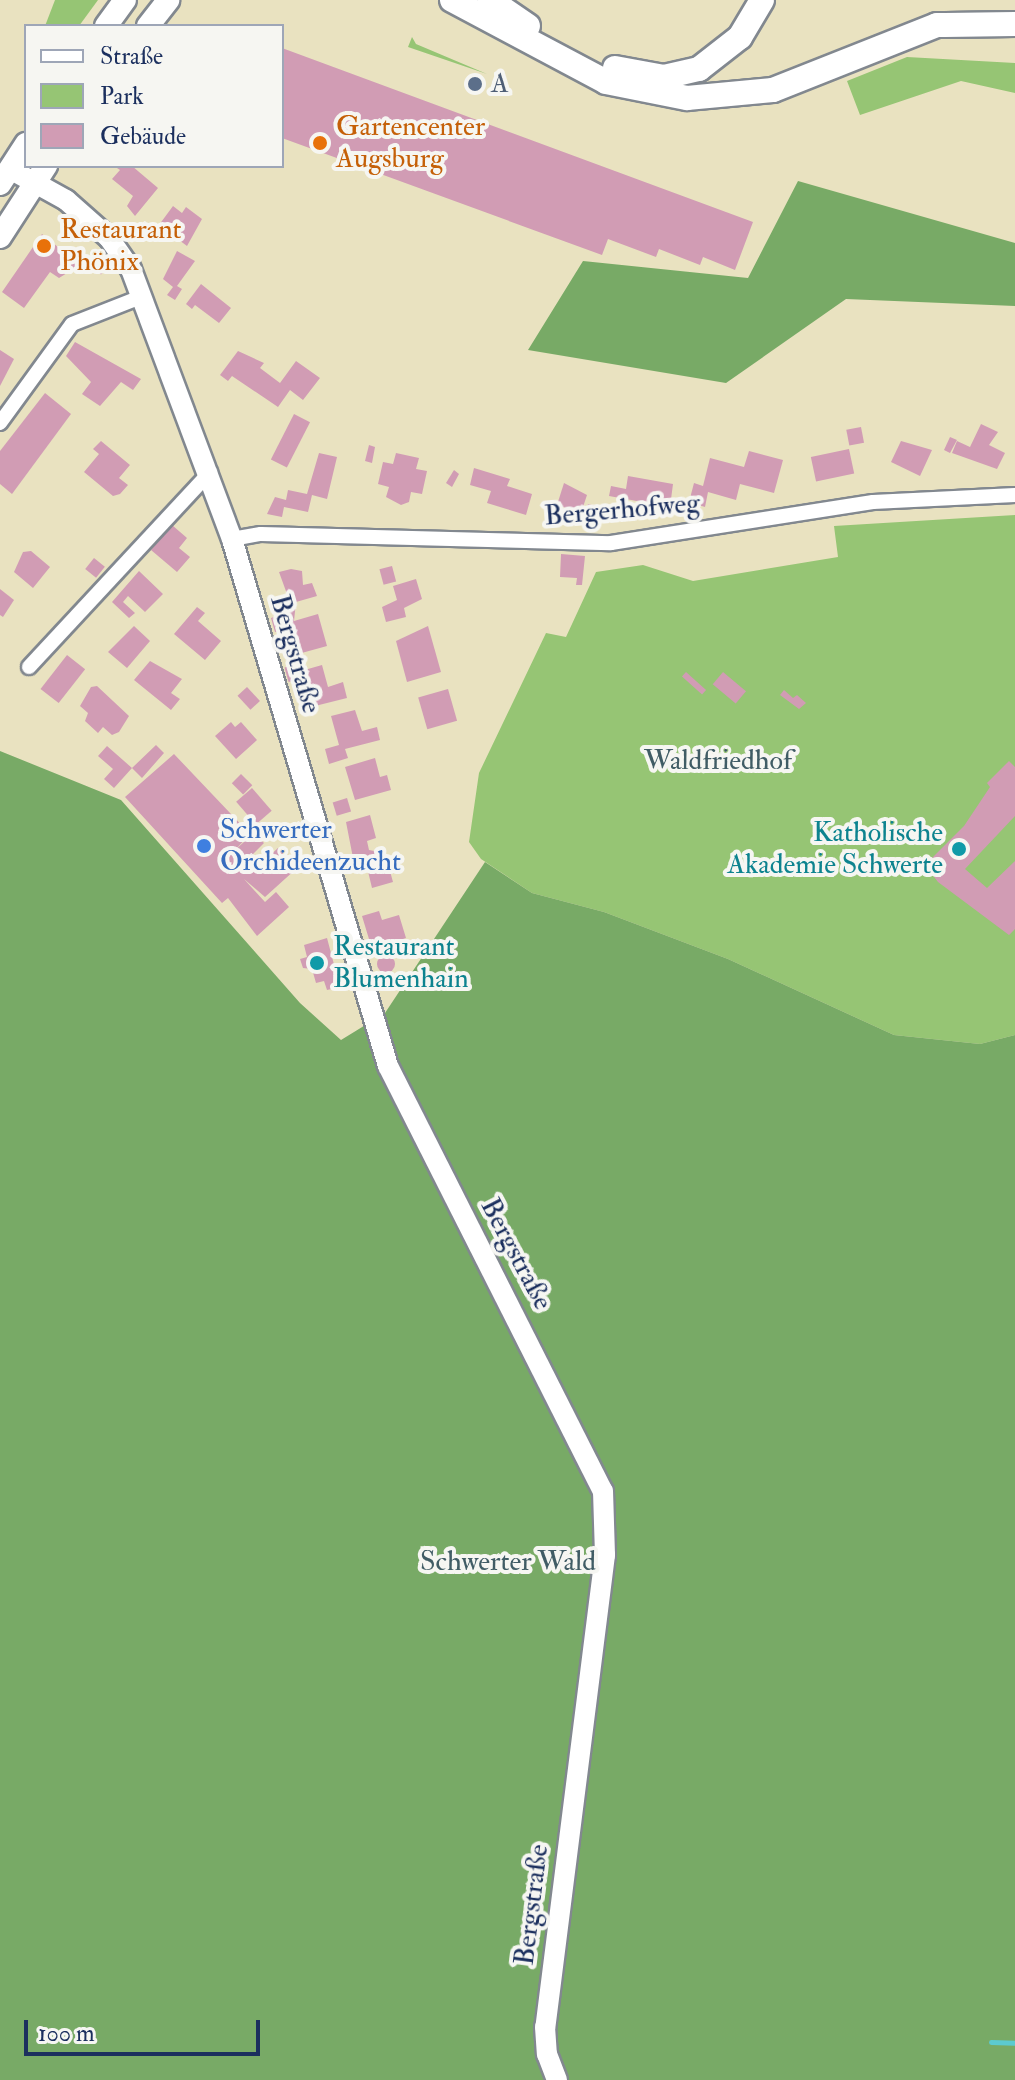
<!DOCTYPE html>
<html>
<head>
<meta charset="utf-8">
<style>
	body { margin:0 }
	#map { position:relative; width:1015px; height:2080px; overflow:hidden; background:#e9e2c0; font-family:"IM FELL Double Pica",serif }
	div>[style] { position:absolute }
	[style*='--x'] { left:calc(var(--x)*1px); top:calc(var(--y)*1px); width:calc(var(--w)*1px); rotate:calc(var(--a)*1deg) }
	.green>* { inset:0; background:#96c574 }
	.forest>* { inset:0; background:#78aa66 }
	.stream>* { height:5px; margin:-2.5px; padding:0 2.5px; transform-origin:2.5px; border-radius:2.5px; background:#5ccad0 }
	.building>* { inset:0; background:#d19cb4; transform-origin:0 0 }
	.round { border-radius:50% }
	.roads { filter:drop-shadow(2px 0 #82888f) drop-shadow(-2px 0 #82888f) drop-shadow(0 2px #82888f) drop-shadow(0 -2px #82888f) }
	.street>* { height:14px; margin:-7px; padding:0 7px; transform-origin:7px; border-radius:7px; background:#fff }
	.secondary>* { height:20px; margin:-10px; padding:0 10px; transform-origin:10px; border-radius:10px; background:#fff }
	.primary>* { height:22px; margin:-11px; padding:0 11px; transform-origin:11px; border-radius:11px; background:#fff }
	.highway>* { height:24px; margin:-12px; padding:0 12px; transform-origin:12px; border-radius:12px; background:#fff }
	.dots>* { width:22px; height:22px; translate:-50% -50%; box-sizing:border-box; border:4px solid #f6f6f2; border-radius:50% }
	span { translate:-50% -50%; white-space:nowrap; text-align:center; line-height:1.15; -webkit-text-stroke:8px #f6f6f2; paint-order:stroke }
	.service-label { font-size:28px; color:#4e5e75 }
	.left { translate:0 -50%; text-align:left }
	.food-label { font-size:28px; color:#c56008 }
	.street-label { font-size:28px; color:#1b2f5e }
	.park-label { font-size:28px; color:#405c65 }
	.shop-label { font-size:28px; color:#366cbe }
	.culture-label { font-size:28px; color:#0d838f }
	.right { translate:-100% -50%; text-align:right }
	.legend { position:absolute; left:24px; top:24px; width:260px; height:144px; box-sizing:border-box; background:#f6f6f2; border:2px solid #9ea6b7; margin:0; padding:10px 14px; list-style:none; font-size:24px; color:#1b2f5e }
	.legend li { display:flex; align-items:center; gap:16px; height:40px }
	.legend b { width:40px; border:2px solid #9ea6b7 }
	.scale { position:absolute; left:24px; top:2020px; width:236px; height:36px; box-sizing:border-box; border:4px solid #1b2f5e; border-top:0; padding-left:10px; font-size:24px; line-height:28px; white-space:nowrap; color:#1b2f5e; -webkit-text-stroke:6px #f6f6f2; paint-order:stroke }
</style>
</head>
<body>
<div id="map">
	<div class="green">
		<div style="clip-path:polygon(55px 0,98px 0,79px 26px,45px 26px)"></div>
		<div style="clip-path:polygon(412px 37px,416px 44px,487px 74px,408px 47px)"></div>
		<div style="clip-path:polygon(907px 57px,1015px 63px,1015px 93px,961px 81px,860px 115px,847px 81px)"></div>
		<div style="clip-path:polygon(1015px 515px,1015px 1035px,980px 1044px,894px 1035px,728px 959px,604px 912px,532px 893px,481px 859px,469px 842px,479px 773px,546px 633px,566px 637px,596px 572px,643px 565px,693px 581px,838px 557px,834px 526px)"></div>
	</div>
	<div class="forest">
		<div style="clip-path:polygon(798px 181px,1015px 243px,1015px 306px,846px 299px,726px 383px,528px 350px,583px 261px,748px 278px)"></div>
		<div style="clip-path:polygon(0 751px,121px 800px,300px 1003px,341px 1040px,385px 1013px,485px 862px,532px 893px,604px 912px,728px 959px,894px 1035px,980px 1044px,1015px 1035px,1015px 2080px,0 2080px)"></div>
	</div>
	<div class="stream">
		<div style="--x:991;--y:2042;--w:24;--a:2"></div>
	</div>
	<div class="building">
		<div style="clip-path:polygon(282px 48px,753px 222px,735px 270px,703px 257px,700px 265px,659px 249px,656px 257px,608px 239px,602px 255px,282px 138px)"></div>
		<div style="clip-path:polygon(114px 166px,132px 166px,158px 188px,135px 216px,127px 206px,133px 196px,112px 179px,120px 170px)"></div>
		<div style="clip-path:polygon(173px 206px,182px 213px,186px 207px,202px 219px,187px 246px,159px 225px)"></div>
		<div style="clip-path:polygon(42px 234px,80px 265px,59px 278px,50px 272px,24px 308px,2px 292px)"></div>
		<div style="clip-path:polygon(177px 251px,195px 261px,177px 286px,182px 289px,175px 300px,167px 295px,173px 287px,163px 279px)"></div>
		<div style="left:98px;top:255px;width:14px;height:14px;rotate:36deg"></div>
		<div style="clip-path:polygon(201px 284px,231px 308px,219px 323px,195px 305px,192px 309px,186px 304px)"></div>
		<div style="clip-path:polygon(75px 342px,141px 379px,133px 390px,121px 382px,100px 406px,82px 394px,91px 382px,66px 356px)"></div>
		<div style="clip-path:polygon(0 350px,14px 359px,0 386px)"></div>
		<div style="clip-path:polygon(238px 351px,264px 363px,260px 368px,280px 383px,296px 361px,320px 378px,303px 400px,290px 390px,278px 407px,232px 376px,228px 381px,220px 375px)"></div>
		<div style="clip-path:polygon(45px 393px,71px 414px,12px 494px,0 484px,0 451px)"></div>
		<div style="left:294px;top:414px;width:18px;height:51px;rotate:27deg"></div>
		<div style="clip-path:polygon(981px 424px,998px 432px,989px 445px,1005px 453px,997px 469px,952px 453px,957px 441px,970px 447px)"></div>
		<div style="left:861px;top:427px;width:16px;height:15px;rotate:79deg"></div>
		<div style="clip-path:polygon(950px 437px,957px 440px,950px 453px,944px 450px)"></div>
		<div style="clip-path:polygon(101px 441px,130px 465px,119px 478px,128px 485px,120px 494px,113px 496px,84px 472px,99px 454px,93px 449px)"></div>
		<div style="clip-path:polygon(901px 441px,932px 450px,920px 476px,891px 462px)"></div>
		<div style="clip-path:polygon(369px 445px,375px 447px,372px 463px,365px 461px)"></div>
		<div style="left:849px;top:449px;width:25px;height:39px;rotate:78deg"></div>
		<div style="clip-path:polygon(749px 451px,783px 460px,774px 493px,740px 484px,736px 500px,708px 492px,705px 507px,689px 502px,694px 483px,703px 486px,710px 458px,744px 467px)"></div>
		<div style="clip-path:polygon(319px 453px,337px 457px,327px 499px,312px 495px,308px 512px,284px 507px,282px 517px,267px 514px,275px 497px,286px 500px,288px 490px,307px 494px)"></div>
		<div style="clip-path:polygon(396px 453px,419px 458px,416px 469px,427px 471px,422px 494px,411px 492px,409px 502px,401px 505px,386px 497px,389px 487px,378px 484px,383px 462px,393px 464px)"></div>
		<div style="clip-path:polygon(474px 468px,510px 479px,507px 486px,532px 494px,526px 515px,487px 503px,491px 491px,470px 485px)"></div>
		<div style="clip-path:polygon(454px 470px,459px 474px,452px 487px,446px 483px)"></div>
		<div style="clip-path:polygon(628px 476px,673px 484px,670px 507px,609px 496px,611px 486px,626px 489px)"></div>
		<div style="clip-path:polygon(564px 483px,587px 495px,581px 513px,557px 505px)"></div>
		<div style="left:588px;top:504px;width:8px;height:14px;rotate:14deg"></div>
		<div style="clip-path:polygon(172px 525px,187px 538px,179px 548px,190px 557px,177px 572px,151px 550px)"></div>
		<div style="clip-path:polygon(31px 551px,50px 567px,33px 588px,14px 572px,23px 552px)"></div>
		<div style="clip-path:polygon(561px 554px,585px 556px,582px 585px,576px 585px,577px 578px,560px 577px)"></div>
		<div style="left:94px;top:558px;width:14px;height:14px;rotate:39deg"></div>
		<div style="left:392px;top:566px;width:16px;height:13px;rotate:75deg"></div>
		<div style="clip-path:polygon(291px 569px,302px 571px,303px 585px,312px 583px,317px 596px,296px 602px,294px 621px,318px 614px,327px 646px,298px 654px,291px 628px,275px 632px,271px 618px,284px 614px,287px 594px,279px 572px)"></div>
		<div style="clip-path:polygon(139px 571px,163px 594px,145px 612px,128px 596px,123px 602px,135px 613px,129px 618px,112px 602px)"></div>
		<div style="clip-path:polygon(416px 579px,422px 599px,404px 608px,406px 617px,386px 622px,382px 607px,397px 600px,393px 586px)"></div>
		<div style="clip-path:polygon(0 589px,14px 600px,3px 617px,0 615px)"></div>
		<div style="clip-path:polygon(197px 607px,205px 613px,198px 621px,221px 641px,205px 660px,174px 634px)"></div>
		<div style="clip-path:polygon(134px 626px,150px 641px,127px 668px,108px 652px)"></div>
		<div style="clip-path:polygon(428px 626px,441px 672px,407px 682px,396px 641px)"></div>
		<div style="left:67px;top:655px;width:23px;height:43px;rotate:38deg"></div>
		<div style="clip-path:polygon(150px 661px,182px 679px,171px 693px,180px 699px,171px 710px,134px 680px)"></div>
		<div style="left:297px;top:664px;width:15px;height:13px;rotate:74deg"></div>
		<div style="clip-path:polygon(322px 665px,328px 687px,343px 682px,347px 698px,311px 707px,301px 671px)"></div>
		<div style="left:686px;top:672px;width:27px;height:6px;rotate:42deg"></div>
		<div style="left:723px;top:672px;width:30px;height:16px;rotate:40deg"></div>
		<div style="clip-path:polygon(97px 686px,129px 716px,119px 732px,112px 735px,103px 727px,98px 733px,85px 721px,88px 713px,80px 706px,91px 687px)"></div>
		<div style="left:247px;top:687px;width:19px;height:13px;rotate:47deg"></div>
		<div style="left:448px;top:689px;width:33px;height:31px;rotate:74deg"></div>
		<div style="clip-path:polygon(784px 690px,793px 698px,797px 695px,806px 703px,799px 709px,780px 695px)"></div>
		<div style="clip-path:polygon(355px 710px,362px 731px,377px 727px,380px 740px,345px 749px,348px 758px,329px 764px,325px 749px,339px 745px,331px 716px)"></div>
		<div style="clip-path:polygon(231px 722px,235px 727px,241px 722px,257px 740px,236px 759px,215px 736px)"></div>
		<div style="clip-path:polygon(156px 745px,164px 753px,142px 778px,132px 768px,114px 788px,104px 779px,113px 769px,98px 756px,107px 746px,132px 768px)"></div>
		<div style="clip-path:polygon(174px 754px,250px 834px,235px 850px,254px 833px,264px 843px,246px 861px,254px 870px,278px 848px,296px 869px,265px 897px,244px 879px,265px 902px,276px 892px,289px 907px,257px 936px,228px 898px,222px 903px,125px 797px)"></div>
		<div style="clip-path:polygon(375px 758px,380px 777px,387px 775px,391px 790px,355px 800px,345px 767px)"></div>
		<div style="clip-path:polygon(1009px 761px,1015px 767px,1015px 816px,965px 869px,987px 888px,1015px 861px,1015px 929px,1009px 935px,938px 882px,925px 865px,964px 826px,990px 787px,987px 783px)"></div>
		<div style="left:241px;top:774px;width:16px;height:13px;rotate:45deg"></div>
		<div style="left:252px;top:788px;width:30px;height:21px;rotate:49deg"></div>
		<div style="left:347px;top:798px;width:14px;height:15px;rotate:73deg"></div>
		<div style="clip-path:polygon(370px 815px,376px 838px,367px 841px,369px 850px,385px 853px,393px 882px,372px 888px,365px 859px,354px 863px,346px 822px)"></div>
		<div style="clip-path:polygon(379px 911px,382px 920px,399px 915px,406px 938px,372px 949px,362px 916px)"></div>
		<div style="clip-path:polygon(327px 938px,340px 987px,327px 990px,324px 981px,316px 983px,312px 969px,303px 968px,300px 959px,307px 957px,304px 945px)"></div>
		<div class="round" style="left:377px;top:955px;width:18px;height:18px"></div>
	</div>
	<div class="roads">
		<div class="street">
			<div style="--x:0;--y:423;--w:122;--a:-54"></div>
			<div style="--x:72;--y:324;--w:76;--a:-21.5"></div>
			<div style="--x:232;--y:539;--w:29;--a:-10"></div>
			<div style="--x:261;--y:534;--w:350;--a:1.5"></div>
			<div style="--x:611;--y:543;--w:265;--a:-8.9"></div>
			<div style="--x:873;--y:502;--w:142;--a:-2.8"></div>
			<div style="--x:29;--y:667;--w:266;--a:-47.1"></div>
		</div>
		<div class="secondary">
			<div style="--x:10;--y:169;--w:64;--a:29"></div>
			<div style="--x:66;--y:200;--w:57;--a:41.5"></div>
			<div style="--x:109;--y:238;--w:38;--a:55"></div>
			<div style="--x:131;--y:269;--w:288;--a:69.5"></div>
			<div style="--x:232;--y:539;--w:550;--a:73.51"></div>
			<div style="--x:388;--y:1066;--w:476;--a:63.2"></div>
			<div style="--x:603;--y:1491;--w:64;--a:88.2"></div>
			<div style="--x:605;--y:1555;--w:476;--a:97.2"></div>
			<div style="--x:545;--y:2027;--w:27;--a:86"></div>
			<div style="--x:547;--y:2054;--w:28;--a:69"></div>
		</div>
		<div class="primary">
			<div style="--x:106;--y:26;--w:32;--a:-54"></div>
			<div style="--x:148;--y:26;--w:33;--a:-52"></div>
			<div style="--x:0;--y:184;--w:48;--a:-57"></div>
			<div style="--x:0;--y:237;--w:85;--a:-57.1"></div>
		</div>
		<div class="highway">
			<div style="--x:452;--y:0;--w:174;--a:28"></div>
			<div style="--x:606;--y:82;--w:83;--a:11.2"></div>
			<div style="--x:687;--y:98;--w:86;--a:-5.3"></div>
			<div style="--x:773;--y:90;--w:176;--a:-21.6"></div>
			<div style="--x:937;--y:25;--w:78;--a:-0.7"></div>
			<div style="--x:490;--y:0;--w:46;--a:34.4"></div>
			<div style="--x:615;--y:68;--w:50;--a:10.4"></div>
			<div style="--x:664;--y:77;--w:36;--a:-13"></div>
			<div style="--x:699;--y:69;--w:52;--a:-38"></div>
			<div style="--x:740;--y:37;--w:43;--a:-59.3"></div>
		</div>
	</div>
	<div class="dots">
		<div style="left:475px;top:84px;background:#5c6f8a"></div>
		<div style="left:320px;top:143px;background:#e8710a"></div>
		<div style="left:44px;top:246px;background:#e8710a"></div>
		<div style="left:204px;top:846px;background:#3f7fe0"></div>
		<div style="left:959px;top:849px;background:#0f9aa8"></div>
		<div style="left:317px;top:963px;background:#0f9aa8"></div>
	</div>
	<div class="service-label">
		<span class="left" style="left:491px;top:84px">A</span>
	</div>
	<div class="food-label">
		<span class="left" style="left:336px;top:143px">Gartencenter<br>Augsburg</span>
		<span class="left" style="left:60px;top:246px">Restaurant<br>Phönix</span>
	</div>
	<div class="street-label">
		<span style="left:622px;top:510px;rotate:-5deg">Bergerhofweg</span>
		<span style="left:295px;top:654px;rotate:74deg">Bergstraße</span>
		<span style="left:516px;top:1254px;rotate:62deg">Bergstraße</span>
		<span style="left:532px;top:1905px;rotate:-83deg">Bergstraße</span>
	</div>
	<div class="park-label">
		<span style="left:718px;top:761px">Waldfriedhof</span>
		<span style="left:508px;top:1562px">Schwerter Wald</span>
	</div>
	<div class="shop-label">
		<span class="left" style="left:220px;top:846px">Schwerter<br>Orchideenzucht</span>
	</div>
	<div class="culture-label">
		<span class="right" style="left:943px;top:849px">Katholische<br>Akademie Schwerte</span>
		<span class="left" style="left:333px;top:963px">Restaurant<br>Blumenhain</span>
	</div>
	<ul class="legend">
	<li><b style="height:10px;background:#fff"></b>Straße</li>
	<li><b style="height:22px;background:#96c574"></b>Park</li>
	<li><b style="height:22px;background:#d19cb4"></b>Gebäude</li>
	</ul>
	<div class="scale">100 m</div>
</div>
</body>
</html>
